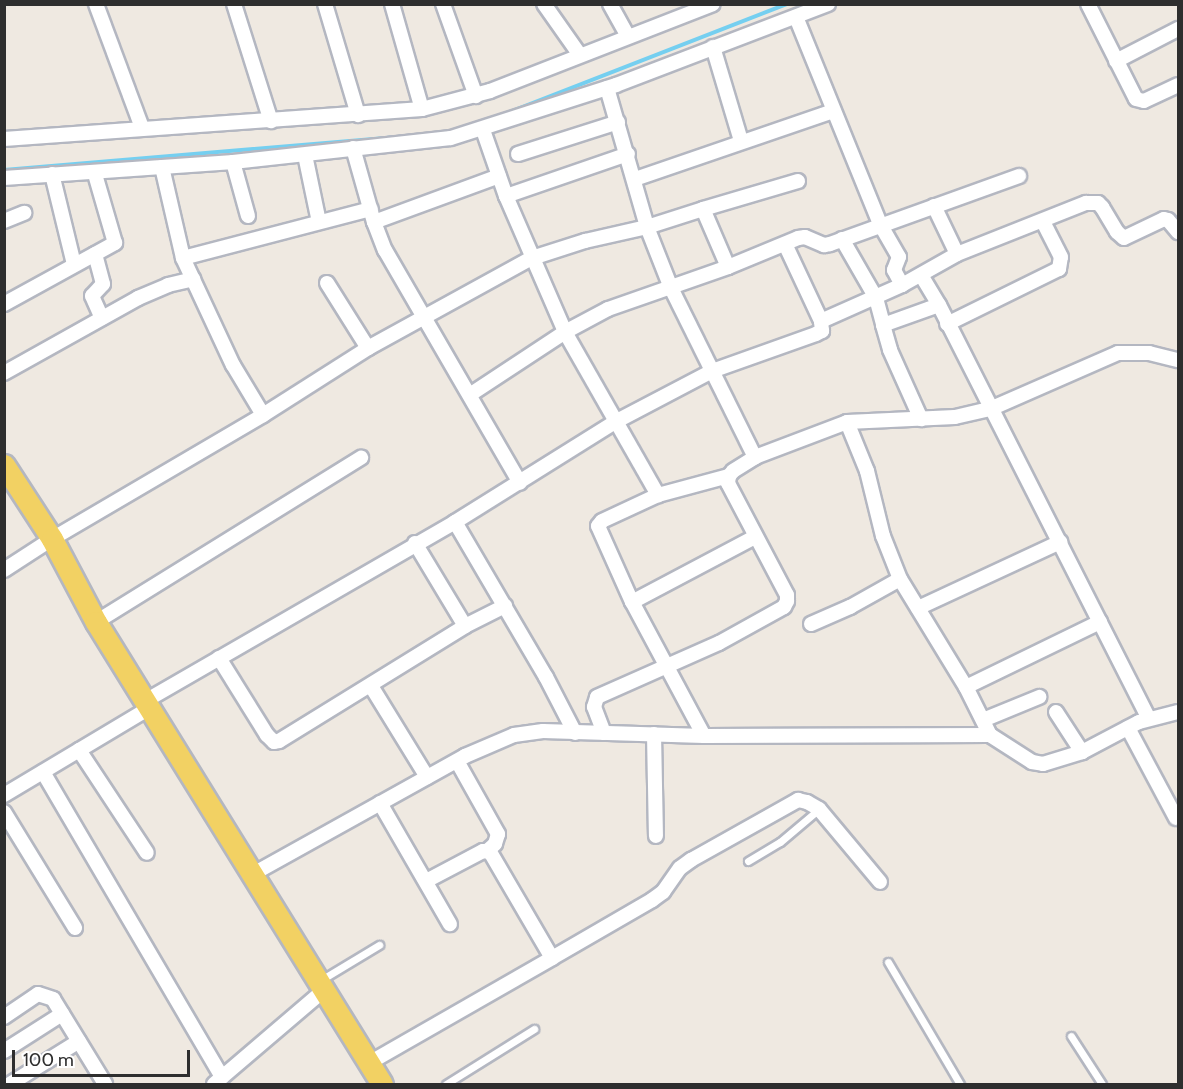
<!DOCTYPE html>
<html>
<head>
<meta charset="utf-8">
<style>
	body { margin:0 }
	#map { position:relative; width:1183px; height:1089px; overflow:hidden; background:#efe9e1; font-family:Cabin,sans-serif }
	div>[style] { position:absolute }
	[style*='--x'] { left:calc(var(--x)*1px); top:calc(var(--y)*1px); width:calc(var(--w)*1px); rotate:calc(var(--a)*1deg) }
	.stream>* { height:4px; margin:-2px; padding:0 2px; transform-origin:2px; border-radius:2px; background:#75cff0 }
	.roads { filter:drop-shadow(2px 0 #b4b7c1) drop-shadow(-2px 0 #b4b7c1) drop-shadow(0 2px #b4b7c1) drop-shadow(0 -2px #b4b7c1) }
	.service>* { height:7px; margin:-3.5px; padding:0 3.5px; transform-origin:3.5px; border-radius:3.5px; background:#fff }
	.minor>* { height:14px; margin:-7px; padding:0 7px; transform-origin:7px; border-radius:7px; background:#fff }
	.primary>* { height:21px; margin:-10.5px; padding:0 10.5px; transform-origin:10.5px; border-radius:10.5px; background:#f2d163 }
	span { translate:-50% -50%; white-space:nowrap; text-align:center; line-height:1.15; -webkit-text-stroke:4.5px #fff; paint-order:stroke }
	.frame { position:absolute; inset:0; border:6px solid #2e2e2e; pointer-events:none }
	.scale { position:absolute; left:12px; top:1050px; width:178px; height:27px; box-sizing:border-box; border:3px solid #2e2e2e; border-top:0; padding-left:8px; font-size:18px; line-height:21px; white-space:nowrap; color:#2e2e2e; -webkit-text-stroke:4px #fff; paint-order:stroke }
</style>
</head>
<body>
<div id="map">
	<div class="stream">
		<div style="--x:507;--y:113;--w:300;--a:-21.3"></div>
		<div style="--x:4;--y:170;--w:404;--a:-4.8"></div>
	</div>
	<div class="roads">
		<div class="service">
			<div style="--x:748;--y:861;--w:37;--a:-31"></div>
			<div style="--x:780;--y:842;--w:51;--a:-40.2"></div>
			<div style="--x:888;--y:962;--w:142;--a:59.5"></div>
			<div style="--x:321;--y:980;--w:68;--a:-31.1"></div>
			<div style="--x:1071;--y:1036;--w:57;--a:57.1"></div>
			<div style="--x:446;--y:1084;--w:104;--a:-32"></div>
		</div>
		<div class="minor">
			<div style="--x:96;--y:4;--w:132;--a:69.6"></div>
			<div style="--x:234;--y:4;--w:123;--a:72.5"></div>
			<div style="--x:325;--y:4;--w:116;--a:73.4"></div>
			<div style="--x:392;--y:4;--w:109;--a:74.1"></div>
			<div style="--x:443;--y:4;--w:98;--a:70.3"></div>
			<div style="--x:544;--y:4;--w:62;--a:54.8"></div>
			<div style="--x:610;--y:4;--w:37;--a:61"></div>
			<div style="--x:1088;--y:4;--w:106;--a:63.2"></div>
			<div style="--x:1136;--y:99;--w:8;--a:14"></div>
			<div style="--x:1144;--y:101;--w:38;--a:-25"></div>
			<div style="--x:796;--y:17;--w:223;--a:67.9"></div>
			<div style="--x:880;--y:224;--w:38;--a:60"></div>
			<div style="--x:899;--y:257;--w:14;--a:111"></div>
			<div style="--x:894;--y:270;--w:17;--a:62"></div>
			<div style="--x:713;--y:47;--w:98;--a:73.4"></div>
			<div style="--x:1116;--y:61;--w:70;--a:-27.3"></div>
			<div style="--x:607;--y:88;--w:145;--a:73.9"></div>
			<div style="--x:647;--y:227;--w:66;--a:68.5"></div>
			<div style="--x:671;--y:288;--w:189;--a:63.6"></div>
			<div style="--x:755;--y:457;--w:98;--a:-20.8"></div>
			<div style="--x:847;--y:422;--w:108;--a:-2.7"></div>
			<div style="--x:955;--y:417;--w:36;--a:-13"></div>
			<div style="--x:990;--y:409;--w:140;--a:-23.6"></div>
			<div style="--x:1118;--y:353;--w:31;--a:0"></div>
			<div style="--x:1149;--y:353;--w:30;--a:14"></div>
			<div style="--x:483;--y:130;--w:70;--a:70.8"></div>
			<div style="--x:506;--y:196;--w:148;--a:66.5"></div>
			<div style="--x:565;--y:332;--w:188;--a:60.3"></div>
			<div style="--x:4;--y:139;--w:419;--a:-4.1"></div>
			<div style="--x:422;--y:109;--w:70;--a:-14.8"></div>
			<div style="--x:490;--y:91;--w:239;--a:-21.3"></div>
			<div style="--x:353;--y:148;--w:77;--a:74.2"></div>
			<div style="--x:374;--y:222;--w:30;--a:69"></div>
			<div style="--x:385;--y:250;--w:269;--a:59.9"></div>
			<div style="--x:518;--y:154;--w:105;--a:-17.7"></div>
			<div style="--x:305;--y:155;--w:68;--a:78.2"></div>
			<div style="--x:233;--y:162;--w:56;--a:74.5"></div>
			<div style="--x:162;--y:167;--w:93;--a:77"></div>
			<div style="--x:183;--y:258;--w:118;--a:65"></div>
			<div style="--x:233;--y:365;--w:58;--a:59"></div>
			<div style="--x:52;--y:174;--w:93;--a:76.3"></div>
			<div style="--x:4;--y:178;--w:230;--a:-4"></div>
			<div style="--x:233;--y:162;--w:219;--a:-6.3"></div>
			<div style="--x:451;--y:138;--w:173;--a:-17.8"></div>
			<div style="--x:616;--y:85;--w:227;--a:-20.9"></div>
			<div style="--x:635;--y:179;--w:210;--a:-18.9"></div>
			<div style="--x:506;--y:196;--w:129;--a:-19"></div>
			<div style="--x:934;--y:206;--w:53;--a:64.4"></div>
			<div style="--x:4;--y:221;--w:22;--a:-22"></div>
			<div style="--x:374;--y:222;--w:133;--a:-20.2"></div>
			<div style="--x:842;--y:239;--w:68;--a:60"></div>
			<div style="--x:876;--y:298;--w:28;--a:75"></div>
			<div style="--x:883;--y:325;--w:59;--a:-19.7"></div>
			<div style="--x:785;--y:244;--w:85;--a:64.9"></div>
			<div style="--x:821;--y:321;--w:89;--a:-24"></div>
			<div style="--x:902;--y:285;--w:63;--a:-29.4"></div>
			<div style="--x:957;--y:254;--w:139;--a:-21.6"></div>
			<div style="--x:1086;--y:203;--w:12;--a:0"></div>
			<div style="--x:1098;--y:203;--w:6;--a:45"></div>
			<div style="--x:1102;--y:207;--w:29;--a:59"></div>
			<div style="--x:1117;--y:232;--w:9;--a:41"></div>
			<div style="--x:1124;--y:238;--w:44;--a:-25.4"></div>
			<div style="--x:1164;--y:219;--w:4;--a:14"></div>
			<div style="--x:1168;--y:220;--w:16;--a:50"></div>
			<div style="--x:95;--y:254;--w:31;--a:75"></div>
			<div style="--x:103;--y:284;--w:16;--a:133"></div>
			<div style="--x:92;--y:296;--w:24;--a:66"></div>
			<div style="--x:183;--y:258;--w:194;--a:-14.6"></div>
			<div style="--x:728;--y:267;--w:63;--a:-113.3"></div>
			<div style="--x:703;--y:209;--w:99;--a:-16.4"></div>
			<div style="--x:921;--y:275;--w:35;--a:59"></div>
			<div style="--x:939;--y:305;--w:464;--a:63.1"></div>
			<div style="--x:327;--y:283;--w:77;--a:57.8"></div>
			<div style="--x:4;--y:304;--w:127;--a:-28.8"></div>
			<div style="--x:115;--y:243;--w:72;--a:-106.2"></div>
			<div style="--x:947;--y:324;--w:125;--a:-26.2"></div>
			<div style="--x:1059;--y:269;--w:12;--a:-81"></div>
			<div style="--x:1061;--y:257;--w:39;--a:-117"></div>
			<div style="--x:883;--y:325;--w:26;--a:74"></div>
			<div style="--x:890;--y:350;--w:76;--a:65.8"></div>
			<div style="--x:4;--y:373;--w:154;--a:-29.2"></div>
			<div style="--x:138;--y:298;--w:33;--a:-23"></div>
			<div style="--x:168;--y:285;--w:26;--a:-13"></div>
			<div style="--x:471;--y:394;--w:113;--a:-33.4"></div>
			<div style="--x:565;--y:332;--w:49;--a:-28.1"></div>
			<div style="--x:608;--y:309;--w:127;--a:-19.3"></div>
			<div style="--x:728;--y:267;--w:76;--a:-22.5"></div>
			<div style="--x:798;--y:238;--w:7;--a:-8"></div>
			<div style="--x:805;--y:237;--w:21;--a:23"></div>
			<div style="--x:824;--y:245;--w:6;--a:-9"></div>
			<div style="--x:830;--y:244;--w:201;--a:-19.8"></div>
			<div style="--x:847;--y:422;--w:53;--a:67.8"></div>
			<div style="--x:867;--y:471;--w:67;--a:76.2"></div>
			<div style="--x:883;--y:536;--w:46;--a:68.4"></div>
			<div style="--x:900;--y:579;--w:127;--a:58.6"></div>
			<div style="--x:966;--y:687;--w:54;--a:63.4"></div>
			<div style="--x:455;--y:522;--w:180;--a:59.6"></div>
			<div style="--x:546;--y:677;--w:63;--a:62.6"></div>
			<div style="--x:415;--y:543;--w:97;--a:58.9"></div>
			<div style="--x:4;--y:570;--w:57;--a:-32.9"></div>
			<div style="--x:52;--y:539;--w:245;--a:-30.4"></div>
			<div style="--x:263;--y:415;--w:125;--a:-32.5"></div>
			<div style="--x:368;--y:348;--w:187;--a:-28.8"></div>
			<div style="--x:532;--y:258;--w:56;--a:-17.8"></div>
			<div style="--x:585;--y:241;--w:64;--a:-12.7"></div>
			<div style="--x:647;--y:227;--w:59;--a:-17.8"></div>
			<div style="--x:632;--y:602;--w:139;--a:-27.9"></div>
			<div style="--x:918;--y:608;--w:157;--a:-24.9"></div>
			<div style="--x:96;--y:622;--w:312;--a:-31.8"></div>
			<div style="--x:811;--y:624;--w:43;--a:-23.6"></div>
			<div style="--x:850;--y:607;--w:57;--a:-29.2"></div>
			<div style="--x:219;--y:658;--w:91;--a:58.1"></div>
			<div style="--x:267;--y:735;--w:10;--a:45"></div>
			<div style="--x:274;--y:742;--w:5;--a:-11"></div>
			<div style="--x:279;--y:741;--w:219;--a:-31.7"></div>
			<div style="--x:465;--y:626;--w:45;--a:-26.6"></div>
			<div style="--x:371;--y:686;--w:107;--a:58.4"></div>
			<div style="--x:966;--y:687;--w:149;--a:-25.9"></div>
			<div style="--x:147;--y:700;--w:356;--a:-30"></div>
			<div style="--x:455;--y:522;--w:189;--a:-32"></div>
			<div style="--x:615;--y:422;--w:110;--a:-27.7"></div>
			<div style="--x:712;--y:371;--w:110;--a:-19.6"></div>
			<div style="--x:816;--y:334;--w:7;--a:-27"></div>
			<div style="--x:822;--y:331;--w:10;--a:-96"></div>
			<div style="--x:1056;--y:712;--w:48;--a:57"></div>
			<div style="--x:983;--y:720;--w:61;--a:-22.3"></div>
			<div style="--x:1128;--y:728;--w:102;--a:61.9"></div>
			<div style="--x:604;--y:733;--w:28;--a:-111"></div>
			<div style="--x:594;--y:707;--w:10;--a:-73"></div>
			<div style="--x:597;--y:697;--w:133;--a:-23.9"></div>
			<div style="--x:719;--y:643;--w:74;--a:-29"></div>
			<div style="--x:784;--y:607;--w:7;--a:-63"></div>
			<div style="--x:787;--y:601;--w:6;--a:-90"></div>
			<div style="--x:787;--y:595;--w:127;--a:-117.8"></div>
			<div style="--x:728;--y:483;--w:7;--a:-82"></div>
			<div style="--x:729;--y:476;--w:6;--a:-51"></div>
			<div style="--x:733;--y:471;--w:26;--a:-32"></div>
			<div style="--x:654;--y:734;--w:102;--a:88.9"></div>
			<div style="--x:704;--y:736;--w:152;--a:-118.2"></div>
			<div style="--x:632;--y:602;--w:83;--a:-114.1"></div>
			<div style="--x:598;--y:526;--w:6;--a:-51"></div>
			<div style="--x:602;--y:521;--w:62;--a:-24.9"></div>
			<div style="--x:658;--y:495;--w:73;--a:-15"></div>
			<div style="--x:79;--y:750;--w:123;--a:56.6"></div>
			<div style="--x:457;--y:761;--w:84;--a:60.7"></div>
			<div style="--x:498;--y:834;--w:10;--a:107"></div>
			<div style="--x:495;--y:844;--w:11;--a:139"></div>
			<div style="--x:43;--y:772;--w:354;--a:59.6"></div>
			<div style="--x:4;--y:795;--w:171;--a:-30.9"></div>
			<div style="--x:380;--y:803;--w:140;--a:60"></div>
			<div style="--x:4;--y:812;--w:136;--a:58.5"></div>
			<div style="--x:253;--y:874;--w:243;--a:-29.1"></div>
			<div style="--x:465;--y:756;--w:53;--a:-23.2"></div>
			<div style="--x:514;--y:735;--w:29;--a:-8"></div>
			<div style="--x:543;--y:731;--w:161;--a:1.8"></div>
			<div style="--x:704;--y:736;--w:286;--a:-0.2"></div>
			<div style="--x:990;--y:735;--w:50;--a:32.7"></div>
			<div style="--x:1032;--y:762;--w:11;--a:10"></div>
			<div style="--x:1043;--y:764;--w:41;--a:-17.1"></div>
			<div style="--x:1082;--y:752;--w:64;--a:-27.8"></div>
			<div style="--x:1139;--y:722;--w:40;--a:-14.4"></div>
			<div style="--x:552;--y:958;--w:116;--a:-30.1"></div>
			<div style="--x:652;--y:900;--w:14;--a:-36"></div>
			<div style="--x:663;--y:892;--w:29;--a:-55"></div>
			<div style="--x:680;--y:868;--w:14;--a:-36"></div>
			<div style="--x:691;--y:860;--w:123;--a:-29.3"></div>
			<div style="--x:798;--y:800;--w:9;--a:13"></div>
			<div style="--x:807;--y:802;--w:14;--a:30"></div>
			<div style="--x:819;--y:809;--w:95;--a:50.1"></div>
			<div style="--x:4;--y:1017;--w:41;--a:-34.1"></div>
			<div style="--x:38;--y:994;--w:16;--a:18"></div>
			<div style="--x:53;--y:999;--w:100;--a:58.5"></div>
			<div style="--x:4;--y:1051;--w:69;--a:-32.5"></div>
			<div style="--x:369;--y:1063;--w:211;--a:-29.8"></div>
			<div style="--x:552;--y:958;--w:123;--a:-120.3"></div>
			<div style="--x:490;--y:852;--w:7;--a:-172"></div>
			<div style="--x:483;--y:851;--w:64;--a:152.2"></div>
			<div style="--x:10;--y:1084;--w:81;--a:-31.9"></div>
			<div style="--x:214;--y:1084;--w:145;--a:-40.5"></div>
		</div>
		<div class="primary">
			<div style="--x:4;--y:465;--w:88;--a:57"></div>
			<div style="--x:52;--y:539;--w:94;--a:62.1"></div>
			<div style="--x:96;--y:622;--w:543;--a:58.24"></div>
		</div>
	</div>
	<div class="frame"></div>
	<div class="scale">100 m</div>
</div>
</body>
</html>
